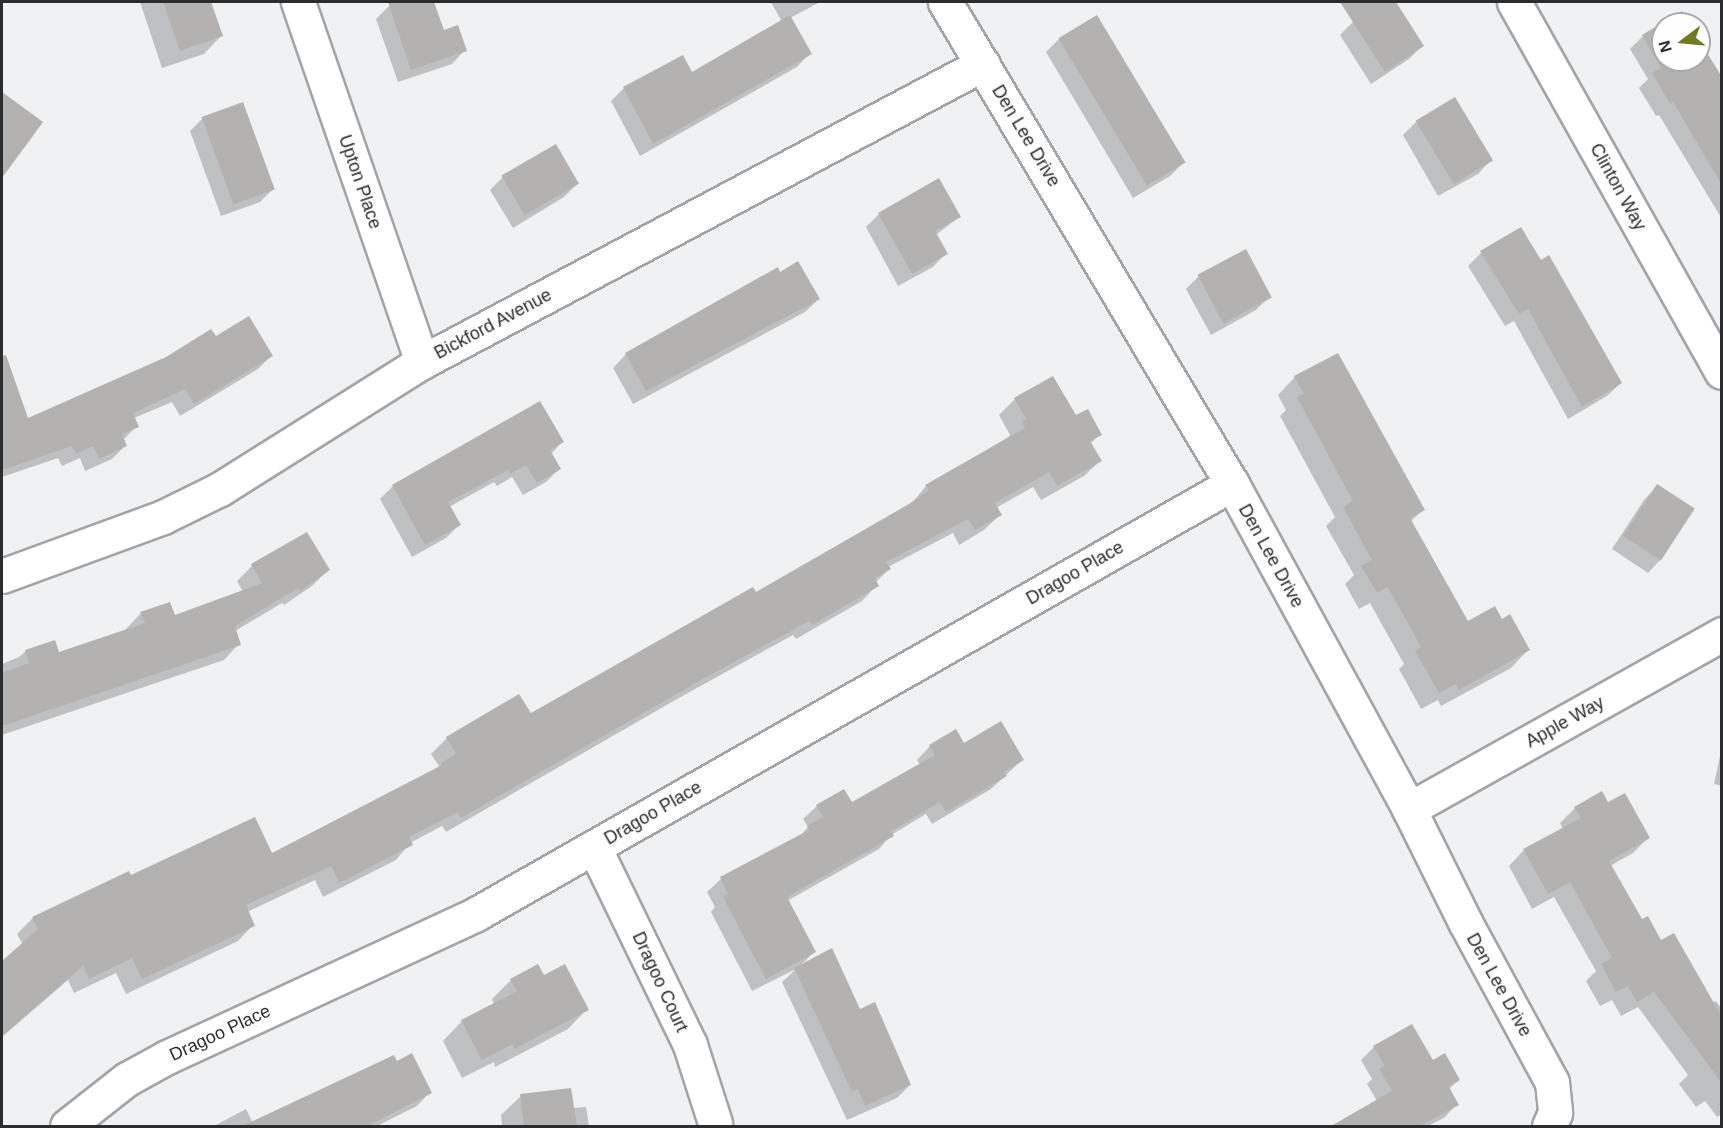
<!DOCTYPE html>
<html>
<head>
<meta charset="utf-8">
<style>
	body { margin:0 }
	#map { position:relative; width:1723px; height:1128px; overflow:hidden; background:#eff1f3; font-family:Helvetica,sans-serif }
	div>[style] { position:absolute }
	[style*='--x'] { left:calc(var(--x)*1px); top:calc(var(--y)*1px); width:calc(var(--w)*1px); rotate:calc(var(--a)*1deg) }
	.shadow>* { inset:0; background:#0003 }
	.building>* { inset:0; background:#b4b2b0; transform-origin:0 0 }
	.roads { filter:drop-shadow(2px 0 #a3a4a6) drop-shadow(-2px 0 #a3a4a6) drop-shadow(0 2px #a3a4a6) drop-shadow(0 -2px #a3a4a6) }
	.minor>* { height:33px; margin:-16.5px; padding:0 16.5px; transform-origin:16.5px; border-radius:16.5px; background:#fff }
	span { translate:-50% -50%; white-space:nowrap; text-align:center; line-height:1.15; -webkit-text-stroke:6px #fefeff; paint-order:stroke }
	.street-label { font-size:18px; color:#2b2c2d }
	.frame { position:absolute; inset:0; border:3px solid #2b2c2d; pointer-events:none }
	.north { position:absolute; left:1651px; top:12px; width:60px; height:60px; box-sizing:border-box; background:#fefeff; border:2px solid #aaaaab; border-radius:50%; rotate:254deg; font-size:16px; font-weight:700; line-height:24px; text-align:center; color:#2b2c2d }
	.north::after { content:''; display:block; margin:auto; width:21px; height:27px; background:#707821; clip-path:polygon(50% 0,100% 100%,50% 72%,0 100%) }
</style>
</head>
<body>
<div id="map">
	<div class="shadow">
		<div style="clip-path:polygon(140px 2px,209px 2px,221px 36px,204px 54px,162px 68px)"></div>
		<div style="clip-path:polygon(401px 2px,433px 2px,443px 32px,465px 50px,452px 64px,398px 82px,376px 19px,390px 5px)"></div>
		<div style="clip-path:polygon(771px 2px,820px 2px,790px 18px,810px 53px,797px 67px,640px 156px,611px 101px,624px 88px,691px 74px,782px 22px)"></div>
		<div style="clip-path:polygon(1386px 2px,1394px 2px,1422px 46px,1409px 59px,1371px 84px,1340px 35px,1353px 22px)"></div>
		<div style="clip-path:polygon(1663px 24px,1663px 60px,1699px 60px,1699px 43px,1722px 98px,1722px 219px,1659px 115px,1656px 116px,1639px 88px,1648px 79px,1630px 49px,1643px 36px)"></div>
		<div style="clip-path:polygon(1059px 39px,1183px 163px,1170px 176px,1133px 198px,1046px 52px)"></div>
		<div style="clip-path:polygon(2px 93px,40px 123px,2px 175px)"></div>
		<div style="clip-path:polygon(203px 118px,273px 189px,260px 202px,221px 216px,190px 131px)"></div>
		<div style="clip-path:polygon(1416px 122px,1491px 160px,1478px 174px,1438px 196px,1403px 135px)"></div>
		<div style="clip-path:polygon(503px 177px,577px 184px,564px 197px,513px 228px,490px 190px)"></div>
		<div style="clip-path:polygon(879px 214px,959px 217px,936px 235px,946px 253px,933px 267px,898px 286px,866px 227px)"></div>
		<div style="clip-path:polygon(1520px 229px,1621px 383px,1607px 396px,1568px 419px,1514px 321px,1505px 326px,1468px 266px,1481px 253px)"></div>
		<div style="clip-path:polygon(779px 274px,819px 299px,805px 312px,633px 404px,613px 368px,626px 354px)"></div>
		<div style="clip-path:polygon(1199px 276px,1270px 296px,1256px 310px,1211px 335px,1186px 289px)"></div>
		<div style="clip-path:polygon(215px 338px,271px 356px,258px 369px,180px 416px,172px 402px,134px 418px,137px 426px,123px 440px,125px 446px,112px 459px,85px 471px,80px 458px,62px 466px,58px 458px,2px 477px,2px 412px,22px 405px,27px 420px)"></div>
		<div style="clip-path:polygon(1295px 377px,1423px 510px,1410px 522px,1468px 623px,1502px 621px,1528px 650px,1511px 668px,1441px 706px,1438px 700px,1421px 709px,1399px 669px,1404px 664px,1370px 603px,1359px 609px,1345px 584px,1354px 575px,1326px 526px,1335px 517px,1280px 416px,1286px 410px,1278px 395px)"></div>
		<div style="clip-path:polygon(1052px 378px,1075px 417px,1100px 434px,1090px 444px,1100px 461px,1084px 476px,1041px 500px,1033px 487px,996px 508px,1000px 515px,984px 530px,959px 545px,953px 533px,888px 567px,889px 569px,876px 582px,877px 585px,862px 601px,796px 639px,793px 635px,677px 699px,446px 832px,442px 826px,410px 843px,396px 860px,323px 897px,315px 880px,247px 912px,253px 925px,238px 941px,126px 994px,116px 973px,74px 993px,68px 980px,2px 1037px,2px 963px,23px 945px,17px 934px,33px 918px,130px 877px,271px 855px,434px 771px,439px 766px,431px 754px,447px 738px,531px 715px,756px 595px,912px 503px,926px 486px,1007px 438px,1010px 435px,999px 415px,1015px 399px)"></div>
		<div style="clip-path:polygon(562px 442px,551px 454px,559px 469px,546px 482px,523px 495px,512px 477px,497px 486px,494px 482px,449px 507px,459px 525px,446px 538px,412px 557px,380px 499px,393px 486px)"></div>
		<div style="clip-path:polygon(1657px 486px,1661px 559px,1648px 573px,1612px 549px,1644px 500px)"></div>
		<div style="clip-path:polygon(252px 566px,328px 570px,312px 586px,284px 605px,282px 603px,235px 631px,239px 644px,224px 660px,2px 735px,2px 664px,19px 657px,26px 651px,58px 654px,127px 631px,126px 629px,141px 613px,174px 617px,243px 592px,237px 581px)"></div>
		<div style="clip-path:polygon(964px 745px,1022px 760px,991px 789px,932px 824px,926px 814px,891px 835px,879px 849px,787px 901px,814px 952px,801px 965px,859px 1011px,910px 1085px,897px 1098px,847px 1120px,782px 982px,796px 969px,752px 991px,711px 912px,715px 907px,707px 892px,721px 879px,798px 838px,808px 827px,803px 819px,817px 806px,844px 791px,851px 804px,920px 765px,917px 760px,930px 746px)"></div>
		<div style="clip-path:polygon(1722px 746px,1722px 786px,1714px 784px)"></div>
		<div style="clip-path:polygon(1608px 805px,1648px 838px,1633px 853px,1610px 866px,1642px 921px,1712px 1003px,1716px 1001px,1722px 1009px,1722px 1114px,1717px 1117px,1705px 1101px,1696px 1107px,1679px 1084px,1688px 1075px,1638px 1007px,1621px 1016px,1612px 1000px,1600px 1006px,1586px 981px,1596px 971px,1554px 897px,1532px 909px,1509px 866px,1524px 850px,1563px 829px,1560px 823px,1575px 808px)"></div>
		<div style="clip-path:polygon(543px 977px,587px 1009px,568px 1029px,495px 1067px,494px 1062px,462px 1078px,443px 1041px,462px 1021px,494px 1004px,492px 999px,511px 980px)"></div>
		<div style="clip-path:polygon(1374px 1047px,1432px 1063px,1458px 1080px,1449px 1089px,1457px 1104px,1444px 1118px,1428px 1126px,1334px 1126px,1377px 1101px,1367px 1084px,1372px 1079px,1361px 1060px)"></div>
		<div style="clip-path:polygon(396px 1063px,430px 1092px,417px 1106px,377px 1126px,214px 1126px,246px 1109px,253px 1123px)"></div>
		<div style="clip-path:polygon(521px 1096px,572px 1108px,586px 1107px,589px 1126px,502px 1126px,501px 1115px)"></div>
	</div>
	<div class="building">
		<div style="clip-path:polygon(163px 2px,211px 2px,223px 36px,180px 51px)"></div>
		<div style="clip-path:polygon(388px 2px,434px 2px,444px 30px,458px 25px,467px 51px,411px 70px)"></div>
		<div style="clip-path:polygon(1340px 2px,1396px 2px,1424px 46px,1385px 72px)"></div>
		<div style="clip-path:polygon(1682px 11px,1690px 24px,1663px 24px,1663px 60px,1699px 60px,1699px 40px,1722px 77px,1722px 185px,1673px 102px,1670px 104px,1652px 73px,1661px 68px,1642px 35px)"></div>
		<div style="clip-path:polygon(790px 15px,812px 54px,653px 144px,623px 87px,683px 55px,692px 72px)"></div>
		<div style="left:1097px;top:15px;width:172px;height:45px;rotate:59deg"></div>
		<div style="clip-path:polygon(2px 92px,43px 122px,2px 178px)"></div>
		<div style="left:1455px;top:97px;width:74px;height:46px;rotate:59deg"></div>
		<div style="left:243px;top:102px;width:93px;height:44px;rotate:70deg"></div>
		<div style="left:556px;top:144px;width:46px;height:63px;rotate:60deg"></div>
		<div style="clip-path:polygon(939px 178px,961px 217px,935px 231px,948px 254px,912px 274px,878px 213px)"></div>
		<div style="clip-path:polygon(1521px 227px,1541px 260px,1549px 255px,1622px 383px,1582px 407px,1528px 309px,1519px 314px,1480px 251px)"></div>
		<div style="left:1246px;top:249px;width:55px;height:55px;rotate:62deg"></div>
		<div style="clip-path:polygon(798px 261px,820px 299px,646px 391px,625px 353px,778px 267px,780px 272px)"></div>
		<div style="clip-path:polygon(249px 316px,273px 356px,194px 404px,185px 389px,133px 413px,139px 427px,122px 434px,127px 446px,99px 459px,93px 446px,76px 454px,72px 446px,2px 470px,2px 356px,6px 355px,28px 418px,166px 357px,211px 329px,216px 336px)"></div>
		<div style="clip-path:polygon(1338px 353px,1425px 510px,1410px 518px,1468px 621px,1495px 606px,1502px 619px,1510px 614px,1530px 650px,1459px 690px,1456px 684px,1439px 693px,1415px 651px,1421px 647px,1388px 587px,1377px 593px,1361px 566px,1372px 560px,1343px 507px,1353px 501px,1297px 397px,1304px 394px,1294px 376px)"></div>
		<div style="clip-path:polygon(1053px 376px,1076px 415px,1088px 409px,1102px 435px,1090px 441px,1102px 461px,1057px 486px,1049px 472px,995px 503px,1002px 515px,975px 530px,968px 519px,886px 562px,891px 569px,875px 578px,879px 586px,812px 625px,809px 621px,694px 684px,461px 818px,458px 812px,409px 837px,413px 845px,339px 883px,331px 866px,246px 905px,255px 926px,142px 979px,132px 958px,89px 979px,83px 966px,2px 1036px,2px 961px,38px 929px,32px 917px,129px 871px,131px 875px,255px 817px,272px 853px,442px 765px,441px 763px,456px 754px,446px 737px,519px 694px,531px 713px,753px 587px,756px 592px,909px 504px,929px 490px,925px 485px,1025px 428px,1022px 422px,1026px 419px,1014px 398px)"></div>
		<div style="clip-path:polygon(540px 401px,564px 442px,550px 450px,561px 469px,537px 483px,526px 465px,510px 474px,508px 470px,448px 502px,461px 525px,425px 545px,392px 485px)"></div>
		<div style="left:1657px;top:484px;width:45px;height:62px;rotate:33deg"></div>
		<div style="clip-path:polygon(307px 532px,330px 570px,300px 591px,298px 588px,235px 626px,241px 645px,2px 726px,2px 673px,29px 663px,25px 650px,55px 640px,59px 652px,145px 623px,140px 612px,170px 602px,175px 615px,262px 583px,251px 564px)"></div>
		<div style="clip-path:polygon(1001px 721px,1024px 760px,1004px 772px,1007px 776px,946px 812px,940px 802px,891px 831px,894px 836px,787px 897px,816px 952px,766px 979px,723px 897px,728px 894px,720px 877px,809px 830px,807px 826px,823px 817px,816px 805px,844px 789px,852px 802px,935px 755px,929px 745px,956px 729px,964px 743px)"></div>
		<div style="clip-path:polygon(1602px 791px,1608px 802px,1625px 793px,1650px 838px,1609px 861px,1642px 919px,1648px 916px,1661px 940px,1674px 933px,1722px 1017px,1722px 1083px,1654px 992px,1637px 1002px,1628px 986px,1616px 992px,1601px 964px,1612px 958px,1570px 882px,1548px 894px,1523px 849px,1581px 818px,1574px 807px)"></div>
		<div style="clip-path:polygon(832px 948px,860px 1009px,875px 1002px,911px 1085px,865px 1106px,858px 1089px,852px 1092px,794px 968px)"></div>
		<div style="clip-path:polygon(538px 964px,544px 975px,565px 964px,589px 1010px,514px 1049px,513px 1044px,482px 1060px,461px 1020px,517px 991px,510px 979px)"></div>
		<div style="clip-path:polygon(1412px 1024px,1433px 1060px,1445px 1053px,1460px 1080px,1449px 1087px,1459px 1105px,1420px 1126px,1331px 1126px,1392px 1091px,1379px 1069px,1385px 1066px,1373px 1046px)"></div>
		<div style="clip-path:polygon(412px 1053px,432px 1093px,367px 1126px,242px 1126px,394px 1055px,397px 1061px)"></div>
		<div style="clip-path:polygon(571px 1088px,577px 1126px,524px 1126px,520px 1094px)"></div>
	</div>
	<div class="roads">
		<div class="minor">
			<div style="--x:298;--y:2;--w:381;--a:71"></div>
			<div style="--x:945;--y:2;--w:561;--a:59.23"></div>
			<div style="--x:1232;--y:484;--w:370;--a:61.4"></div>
			<div style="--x:1409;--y:809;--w:126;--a:63.6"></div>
			<div style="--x:1465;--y:922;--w:182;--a:61.5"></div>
			<div style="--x:1552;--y:1082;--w:31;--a:84"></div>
			<div style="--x:1555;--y:1113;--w:14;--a:115"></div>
			<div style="--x:1514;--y:2;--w:424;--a:60.7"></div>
			<div style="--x:2;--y:576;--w:171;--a:-20.1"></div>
			<div style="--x:163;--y:517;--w:64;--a:-26.2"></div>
			<div style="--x:220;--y:489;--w:239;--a:-32.2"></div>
			<div style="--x:422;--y:362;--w:635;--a:-27.98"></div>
			<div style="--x:1409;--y:809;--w:359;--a:-29.2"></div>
			<div style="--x:594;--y:847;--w:220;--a:64.1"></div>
			<div style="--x:690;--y:1045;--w:82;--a:72.2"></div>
			<div style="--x:67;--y:1126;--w:76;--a:-38.1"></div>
			<div style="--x:127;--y:1079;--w:46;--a:-28.8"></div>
			<div style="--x:167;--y:1057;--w:340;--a:-24.8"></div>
			<div style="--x:476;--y:914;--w:870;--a:-29.63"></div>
		</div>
	</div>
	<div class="street-label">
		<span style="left:1026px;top:136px;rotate:59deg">Den Lee Drive</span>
		<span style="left:360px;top:182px;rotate:71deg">Upton Place</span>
		<span style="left:1618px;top:187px;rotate:61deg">Clinton Way</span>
		<span style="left:493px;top:324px;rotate:-28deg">Bickford Avenue</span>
		<span style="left:1271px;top:556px;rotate:61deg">Den Lee Drive</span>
		<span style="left:1075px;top:573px;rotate:-30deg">Dragoo Place</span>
		<span style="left:1565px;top:722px;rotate:-29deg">Apple Way</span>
		<span style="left:653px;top:813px;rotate:-30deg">Dragoo Place</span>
		<span style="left:660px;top:982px;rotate:65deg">Dragoo Court</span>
		<span style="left:1499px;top:985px;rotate:61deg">Den Lee Drive</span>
		<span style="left:220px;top:1033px;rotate:-25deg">Dragoo Place</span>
	</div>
	<div class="frame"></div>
	<div class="north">N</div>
</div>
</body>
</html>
